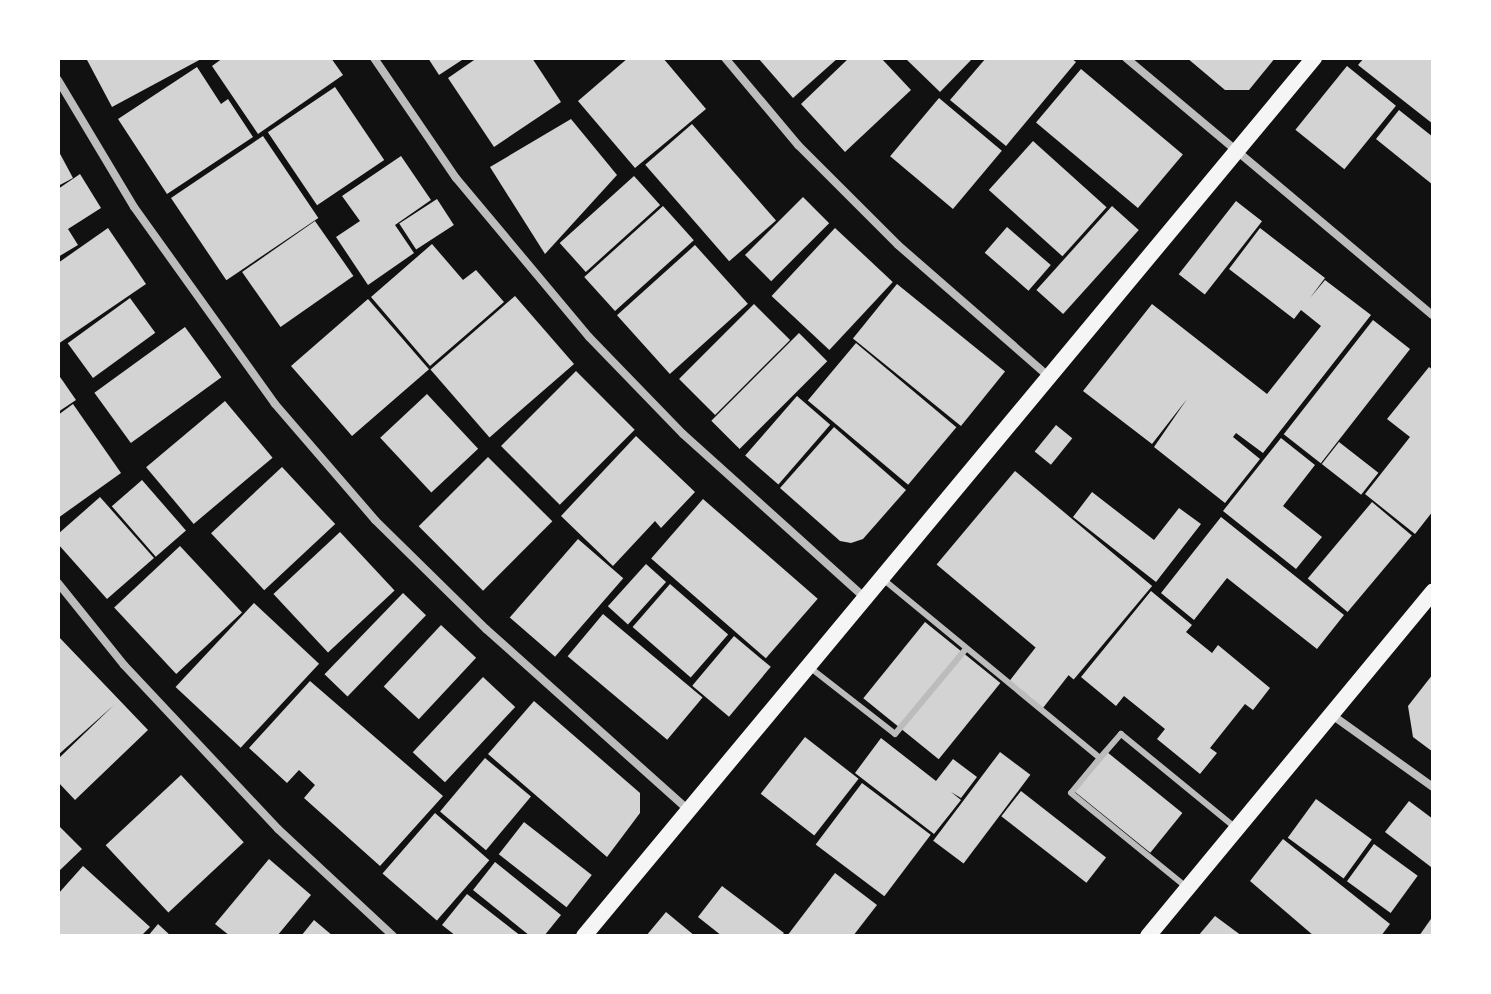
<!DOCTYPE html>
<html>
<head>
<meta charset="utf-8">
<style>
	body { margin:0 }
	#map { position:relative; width:1491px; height:994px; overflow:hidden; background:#111; font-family:Merriweather,serif }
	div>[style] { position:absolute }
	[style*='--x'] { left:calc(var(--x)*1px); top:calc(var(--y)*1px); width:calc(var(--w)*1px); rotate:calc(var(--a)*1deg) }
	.building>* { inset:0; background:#d3d3d3; transform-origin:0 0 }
	.service>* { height:6px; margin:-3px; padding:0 3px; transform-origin:3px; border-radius:3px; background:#bcbcbc }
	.minor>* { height:8px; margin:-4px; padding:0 4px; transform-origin:4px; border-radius:4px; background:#bcbcbc }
	.secondary>* { height:16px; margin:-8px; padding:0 8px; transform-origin:8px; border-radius:8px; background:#f5f5f5 }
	span { translate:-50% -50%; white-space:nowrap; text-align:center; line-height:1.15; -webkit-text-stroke:8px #fff; paint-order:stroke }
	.frame { position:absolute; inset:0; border:60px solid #fff; pointer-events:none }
</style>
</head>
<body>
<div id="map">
	<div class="building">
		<div style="clip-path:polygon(86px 58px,203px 58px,112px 107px)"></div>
		<div style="clip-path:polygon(223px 58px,331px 58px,343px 75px,258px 134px,212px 66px)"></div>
		<div style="clip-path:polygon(428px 58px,465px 58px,439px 75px)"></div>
		<div style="clip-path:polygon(477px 58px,532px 58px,561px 102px,494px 147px,448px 78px)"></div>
		<div style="clip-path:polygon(628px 58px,663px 58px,706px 109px,635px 168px,578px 101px)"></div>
		<div style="clip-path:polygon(758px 58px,838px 58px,793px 98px)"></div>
		<div style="clip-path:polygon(849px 58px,881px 58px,911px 90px,845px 152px,801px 104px)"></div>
		<div style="clip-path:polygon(905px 58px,973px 58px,940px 92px)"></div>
		<div style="clip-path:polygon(986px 58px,1071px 58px,1076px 62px,1006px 146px,950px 100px)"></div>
		<div style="clip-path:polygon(1187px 58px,1275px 58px,1249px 90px,1225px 90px)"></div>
		<div style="clip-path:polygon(1364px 58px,1433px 58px,1433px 124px,1358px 65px)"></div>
		<div style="left:1347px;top:66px;width:63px;height:82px;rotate:39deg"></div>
		<div style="clip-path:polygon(197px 67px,221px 104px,228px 99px,253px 137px,167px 194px,118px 119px)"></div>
		<div style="left:1081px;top:69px;width:133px;height:70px;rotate:40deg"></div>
		<div style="left:335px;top:87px;width:88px;height:81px;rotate:56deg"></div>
		<div style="left:939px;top:98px;width:82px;height:76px;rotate:40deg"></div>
		<div style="clip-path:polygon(1399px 110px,1433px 137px,1433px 185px,1376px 139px)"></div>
		<div style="clip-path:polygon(571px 119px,617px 175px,545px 254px,490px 167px)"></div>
		<div style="left:692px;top:124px;width:128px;height:62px;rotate:49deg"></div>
		<div style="left:263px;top:136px;width:99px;height:111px;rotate:56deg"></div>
		<div style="left:1033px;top:141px;width:99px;height:66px;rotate:42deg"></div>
		<div style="clip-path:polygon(58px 150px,73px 178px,58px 186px)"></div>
		<div style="clip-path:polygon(401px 156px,431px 200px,395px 225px,414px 253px,368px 285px,336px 237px,360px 221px,342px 196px)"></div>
		<div style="clip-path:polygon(80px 174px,101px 208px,68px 229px,78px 245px,58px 257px,58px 189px)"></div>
		<div style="left:634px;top:176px;width:39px;height:100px;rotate:48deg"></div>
		<div style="left:803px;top:197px;width:37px;height:82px;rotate:45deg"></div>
		<div style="left:437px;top:199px;width:31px;height:45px;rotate:57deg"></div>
		<div style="left:1236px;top:201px;width:33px;height:93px;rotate:38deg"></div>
		<div style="left:663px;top:206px;width:46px;height:106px;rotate:48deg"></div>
		<div style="left:1112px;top:206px;width:36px;height:113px;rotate:42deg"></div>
		<div style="left:315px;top:221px;width:67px;height:89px;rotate:55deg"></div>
		<div style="left:1007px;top:227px;width:58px;height:34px;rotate:41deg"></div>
		<div style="clip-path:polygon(108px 228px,146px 284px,58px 344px,58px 263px)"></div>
		<div style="left:835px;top:228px;width:79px;height:93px;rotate:43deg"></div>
		<div style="clip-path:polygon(1260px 228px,1325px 278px,1310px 298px,1325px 280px,1371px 315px,1263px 453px,1236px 433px,1233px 437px,1260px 459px,1225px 503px,1154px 447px,1187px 399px,1152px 444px,1083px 391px,1152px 304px,1267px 394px,1321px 326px,1301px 310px,1294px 319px,1229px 269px)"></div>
		<div style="clip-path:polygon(432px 244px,463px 280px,476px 270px,504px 302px,430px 366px,371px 297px)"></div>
		<div style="left:695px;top:245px;width:79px;height:105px;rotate:48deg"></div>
		<div style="left:897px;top:284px;width:139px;height:70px;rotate:39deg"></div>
		<div style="left:515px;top:296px;width:90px;height:112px;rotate:49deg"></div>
		<div style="left:130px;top:298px;width:43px;height:77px;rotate:54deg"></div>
		<div style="left:368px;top:299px;width:93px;height:102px;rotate:49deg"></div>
		<div style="left:754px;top:304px;width:51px;height:106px;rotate:45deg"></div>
		<div style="left:1373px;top:320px;width:47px;height:145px;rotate:38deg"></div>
		<div style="left:185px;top:327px;width:62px;height:112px;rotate:54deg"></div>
		<div style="left:799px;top:333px;width:40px;height:124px;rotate:45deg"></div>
		<div style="left:856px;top:343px;width:131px;height:75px;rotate:40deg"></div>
		<div style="clip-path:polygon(1429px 367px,1433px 370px,1433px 511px,1415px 534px,1365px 494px,1410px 437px,1387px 419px)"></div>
		<div style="left:576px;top:371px;width:83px;height:106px;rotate:45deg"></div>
		<div style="clip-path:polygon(58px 374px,76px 400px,58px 412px)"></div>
		<div style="left:427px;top:394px;width:75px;height:64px;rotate:47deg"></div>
		<div style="left:797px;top:396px;width:44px;height:79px;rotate:41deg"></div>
		<div style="left:225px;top:401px;width:74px;height:103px;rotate:50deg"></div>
		<div style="clip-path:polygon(73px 404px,121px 473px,58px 518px,58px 415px)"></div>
		<div style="left:1056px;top:425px;width:21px;height:34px;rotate:39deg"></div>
		<div style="clip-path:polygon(834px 427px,906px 490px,863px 539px,851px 543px,840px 541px,780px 488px)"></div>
		<div style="clip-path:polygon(636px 436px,695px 492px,661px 528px,655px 521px,613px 566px,561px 516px)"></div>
		<div style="clip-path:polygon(1281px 438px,1315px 465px,1283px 506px,1322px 537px,1296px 569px,1223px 511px)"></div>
		<div style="left:1339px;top:442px;width:50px;height:28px;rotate:38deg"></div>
		<div style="left:488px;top:457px;width:91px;height:98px;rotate:45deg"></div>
		<div style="left:282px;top:467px;width:78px;height:97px;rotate:47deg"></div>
		<div style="left:1015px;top:471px;width:179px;height:122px;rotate:40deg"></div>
		<div style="left:142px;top:480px;width:67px;height:40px;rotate:49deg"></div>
		<div style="clip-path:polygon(1092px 492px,1154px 540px,1179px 508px,1201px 524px,1156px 582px,1073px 517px)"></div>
		<div style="clip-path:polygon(100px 497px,154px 558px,107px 599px,58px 544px,58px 534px)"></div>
		<div style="left:703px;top:499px;width:152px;height:79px;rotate:41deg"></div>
		<div style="left:1372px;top:502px;width:52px;height:100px;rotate:40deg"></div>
		<div style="clip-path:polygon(1221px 517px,1344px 615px,1317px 649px,1227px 578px,1194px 620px,1161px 593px)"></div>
		<div style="left:340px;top:532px;width:80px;height:91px;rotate:47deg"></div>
		<div style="left:578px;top:539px;width:60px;height:104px;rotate:41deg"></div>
		<div style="left:180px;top:546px;width:91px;height:90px;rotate:47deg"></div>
		<div style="left:646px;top:564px;width:27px;height:57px;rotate:42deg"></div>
		<div style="left:670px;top:584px;width:77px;height:57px;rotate:41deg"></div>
		<div style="clip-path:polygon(1151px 591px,1192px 625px,1186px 632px,1212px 653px,1218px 645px,1270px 688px,1253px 710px,1245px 704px,1210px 748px,1217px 753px,1200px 774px,1157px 739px,1165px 729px,1124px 696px,1116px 706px,1081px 677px)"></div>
		<div style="left:403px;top:593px;width:32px;height:113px;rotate:44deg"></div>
		<div style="left:254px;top:603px;width:89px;height:115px;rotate:43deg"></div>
		<div style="left:603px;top:614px;width:130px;height:55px;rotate:40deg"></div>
		<div style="left:925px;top:622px;width:97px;height:98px;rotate:39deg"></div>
		<div style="left:441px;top:625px;width:48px;height:84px;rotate:43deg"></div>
		<div style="clip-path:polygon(58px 636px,148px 730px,75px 800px,58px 782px,58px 759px,114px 705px,58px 755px)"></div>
		<div style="left:734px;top:636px;width:48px;height:65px;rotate:40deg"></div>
		<div style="left:1036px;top:647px;width:43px;height:45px;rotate:38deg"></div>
		<div style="clip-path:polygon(1433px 674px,1433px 752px,1413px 737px,1408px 706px)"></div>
		<div style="left:483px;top:677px;width:44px;height:103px;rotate:43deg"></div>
		<div style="clip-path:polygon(310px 681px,443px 796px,380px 866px,304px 798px,315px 785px,299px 770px,287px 783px,249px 748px)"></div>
		<div style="clip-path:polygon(534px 701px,640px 793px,640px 813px,607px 857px,488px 754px)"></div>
		<div style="left:805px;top:737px;width:68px;height:72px;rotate:38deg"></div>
		<div style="clip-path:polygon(881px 738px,936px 781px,953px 759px,977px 777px,961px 798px,951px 792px,961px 800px,934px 834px,855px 773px)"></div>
		<div style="left:1000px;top:752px;width:38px;height:111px;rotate:37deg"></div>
		<div style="left:1107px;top:752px;width:97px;height:51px;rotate:39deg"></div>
		<div style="left:485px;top:758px;width:60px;height:70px;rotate:40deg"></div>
		<div style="left:181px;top:775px;width:92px;height:103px;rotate:47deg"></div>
		<div style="left:862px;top:783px;width:86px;height:77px;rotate:37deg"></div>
		<div style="left:1021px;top:791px;width:108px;height:32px;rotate:38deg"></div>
		<div style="left:1316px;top:799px;width:69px;height:48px;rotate:36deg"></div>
		<div style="clip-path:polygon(1409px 801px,1433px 819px,1431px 867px,1385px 832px)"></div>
		<div style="left:435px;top:813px;width:72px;height:80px;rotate:41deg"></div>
		<div style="left:524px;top:822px;width:86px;height:41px;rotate:38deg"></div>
		<div style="clip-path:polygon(58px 825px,82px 849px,58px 872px)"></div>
		<div style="clip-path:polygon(1283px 839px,1390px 924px,1381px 936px,1314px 936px,1250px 881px)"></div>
		<div style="left:1374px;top:844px;width:54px;height:46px;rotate:36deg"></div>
		<div style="clip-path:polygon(269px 859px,311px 895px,277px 936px,230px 936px,215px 924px)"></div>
		<div style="clip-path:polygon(495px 862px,561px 915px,544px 936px,530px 936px,473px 890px)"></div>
		<div style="clip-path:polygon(83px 866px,150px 927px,141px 936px,58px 936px,58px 894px)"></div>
		<div style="clip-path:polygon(835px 873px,877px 905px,853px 936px,787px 936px)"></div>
		<div style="clip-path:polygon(722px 886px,784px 933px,781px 936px,722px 936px,698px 917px)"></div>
		<div style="clip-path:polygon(467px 894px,521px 936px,456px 936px,442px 925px)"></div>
		<div style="clip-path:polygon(666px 912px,695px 936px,646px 936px)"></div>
		<div style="clip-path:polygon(1215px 916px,1242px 936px,1198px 936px)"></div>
		<div style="clip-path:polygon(1433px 916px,1433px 936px,1419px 936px)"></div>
		<div style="clip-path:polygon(314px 920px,333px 936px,301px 936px)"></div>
		<div style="clip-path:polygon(158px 924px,171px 936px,148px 936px)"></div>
	</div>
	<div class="service">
		<div style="--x:884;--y:580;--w:280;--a:39.5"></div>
		<div style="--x:1100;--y:758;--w:45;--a:129.6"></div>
		<div style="--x:1071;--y:793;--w:147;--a:39.2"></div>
		<div style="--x:808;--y:666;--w:110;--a:38"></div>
		<div style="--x:895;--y:734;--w:109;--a:-50.2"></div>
		<div style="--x:1100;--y:758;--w:32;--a:-49"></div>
		<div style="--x:1121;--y:734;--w:149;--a:39.3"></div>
	</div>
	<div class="minor">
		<div style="--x:374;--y:58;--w:145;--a:55.7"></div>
		<div style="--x:456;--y:178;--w:207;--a:50.1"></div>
		<div style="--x:589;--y:337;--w:135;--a:45.9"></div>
		<div style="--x:683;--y:434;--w:245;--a:42"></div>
		<div style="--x:725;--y:58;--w:114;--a:50"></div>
		<div style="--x:798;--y:145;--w:141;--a:45"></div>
		<div style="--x:898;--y:245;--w:198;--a:41.1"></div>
		<div style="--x:1126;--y:58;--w:401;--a:40"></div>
		<div style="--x:58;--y:80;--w:148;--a:59.1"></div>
		<div style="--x:134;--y:207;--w:242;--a:54.4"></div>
		<div style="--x:275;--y:404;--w:153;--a:49.2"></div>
		<div style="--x:375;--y:520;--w:156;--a:44.5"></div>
		<div style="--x:486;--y:629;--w:270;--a:41.8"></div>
		<div style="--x:58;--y:583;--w:105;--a:51.2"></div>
		<div style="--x:124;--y:665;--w:225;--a:46.8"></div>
		<div style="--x:278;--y:829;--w:157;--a:42.9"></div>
		<div style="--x:1332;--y:715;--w:124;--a:35.5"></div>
	</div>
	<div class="secondary">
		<div style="--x:584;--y:936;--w:1142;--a:-50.26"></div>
		<div style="--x:1148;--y:936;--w:447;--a:-50.4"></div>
	</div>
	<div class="frame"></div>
</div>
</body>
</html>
